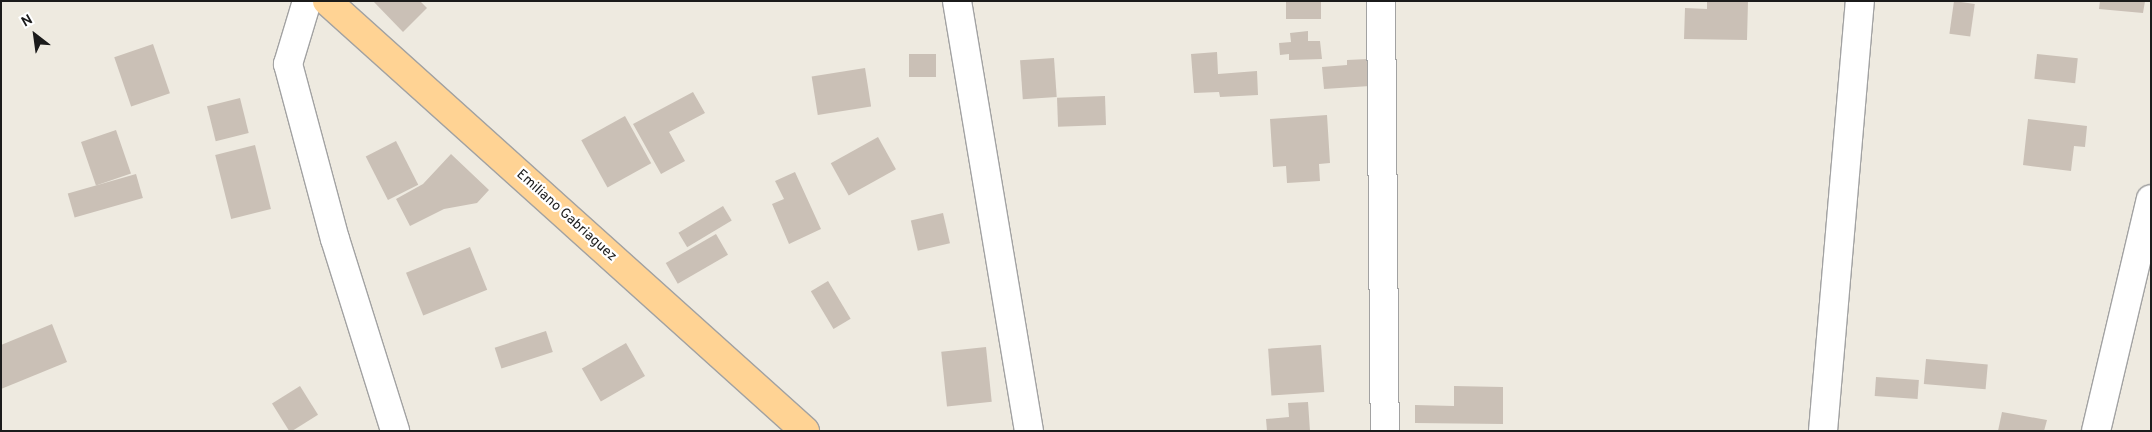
<!DOCTYPE html>
<html>
<head>
<meta charset="utf-8">
<style>
	body { margin:0 }
	#map { position:relative; width:2152px; height:432px; overflow:hidden; background:#eeeae0; font-family:Overpass,sans-serif }
	div>[style] { position:absolute }
	[style*='--x'] { left:calc(var(--x)*1px); top:calc(var(--y)*1px); width:calc(var(--w)*1px); rotate:calc(var(--a)*1deg) }
	.building>* { inset:0; background:#cac0b6; transform-origin:0 0 }
	.roads { filter:drop-shadow(1px 0 #a2a2a2) drop-shadow(-1px 0 #a2a2a2) drop-shadow(0 1px #a2a2a2) drop-shadow(0 -1px #a2a2a2) }
	.minor>* { height:28px; margin:-14px; padding:0 14px; transform-origin:14px; border-radius:14px; background:#fff }
	.major>* { height:28px; margin:-14px; padding:0 14px; transform-origin:14px; border-radius:14px; background:#ffd394 }
	span { translate:-50% -50%; white-space:nowrap; text-align:center; line-height:1.15; -webkit-text-stroke:4.5px #fff; paint-order:stroke }
	.street-label { font-size:14px; color:#1b1b1b }
	.frame { position:absolute; inset:0; border:2px solid #1b1b1b; pointer-events:none }
	.north { position:absolute; left:10px; top:10px; width:50px; height:50px; -webkit-text-stroke:4px #fff; paint-order:stroke; rotate:330deg; font-size:14px; font-weight:700; line-height:20px; text-align:center; color:#1b1b1b }
	.north::after { content:''; display:block; margin:auto; width:18px; height:22px; background:#1b1b1b; clip-path:polygon(50% 0,100% 100%,50% 72%,0 100%) }
</style>
</head>
<body>
<div id="map">
	<div class="building">
		<div style="clip-path:polygon(373px 1px,420px 1px,427px 8px,403px 32px)"></div>
		<div style="left:1286px;top:1px;width:35px;height:18px"></div>
		<div style="clip-path:polygon(1707px 1px,1748px 1px,1747px 40px,1684px 39px,1685px 8px,1707px 9px)"></div>
		<div style="left:1954px;top:1px;width:21px;height:33px;rotate:8deg"></div>
		<div style="clip-path:polygon(2100px 1px,2145px 1px,2143px 13px,2099px 9px)"></div>
		<div style="clip-path:polygon(1308px 31px,1308px 41px,1320px 41px,1322px 59px,1289px 60px,1289px 54px,1280px 55px,1279px 43px,1291px 42px,1290px 33px)"></div>
		<div style="left:153px;top:44px;width:52px;height:41px;rotate:71deg"></div>
		<div style="clip-path:polygon(1217px 52px,1218px 74px,1257px 71px,1258px 95px,1220px 97px,1219px 92px,1194px 93px,1191px 54px)"></div>
		<div style="left:909px;top:54px;width:27px;height:23px"></div>
		<div style="left:2037px;top:54px;width:41px;height:25px;rotate:6deg"></div>
		<div style="left:1054px;top:58px;width:39px;height:34px;rotate:86deg"></div>
		<div style="clip-path:polygon(1368px 59px,1370px 86px,1324px 89px,1322px 67px,1347px 65px,1347px 60px)"></div>
		<div style="left:865px;top:68px;width:39px;height:54px;rotate:81deg"></div>
		<div style="clip-path:polygon(693px 92px,705px 113px,669px 132px,685px 161px,661px 174px,633px 124px)"></div>
		<div style="left:1105px;top:96px;width:29px;height:48px;rotate:88deg"></div>
		<div style="left:240px;top:98px;width:36px;height:34px;rotate:76deg"></div>
		<div style="clip-path:polygon(1327px 115px,1330px 163px,1319px 164px,1320px 181px,1287px 183px,1286px 166px,1273px 167px,1270px 119px)"></div>
		<div style="left:625px;top:116px;width:54px;height:50px;rotate:61deg"></div>
		<div style="clip-path:polygon(2028px 119px,2087px 126px,2085px 147px,2074px 146px,2071px 171px,2023px 165px)"></div>
		<div style="left:116px;top:130px;width:46px;height:37px;rotate:71deg"></div>
		<div style="left:878px;top:137px;width:37px;height:54px;rotate:61deg"></div>
		<div style="left:396px;top:141px;width:49px;height:34px;rotate:63deg"></div>
		<div style="left:255px;top:145px;width:66px;height:41px;rotate:76deg"></div>
		<div style="clip-path:polygon(451px 154px,489px 190px,477px 203px,444px 209px,410px 226px,396px 199px,423px 184px)"></div>
		<div style="clip-path:polygon(795px 172px,821px 229px,789px 244px,772px 204px,784px 199px,775px 181px)"></div>
		<div style="left:136px;top:174px;width:25px;height:71px;rotate:74deg"></div>
		<div style="left:723px;top:206px;width:17px;height:52px;rotate:59deg"></div>
		<div style="left:943px;top:213px;width:31px;height:33px;rotate:77deg"></div>
		<div style="left:716px;top:234px;width:24px;height:58px;rotate:60deg"></div>
		<div style="left:470px;top:247px;width:46px;height:69px;rotate:68deg"></div>
		<div style="left:828px;top:281px;width:44px;height:20px;rotate:59deg"></div>
		<div style="clip-path:polygon(52px 324px,67px 362px,1px 389px,1px 345px)"></div>
		<div style="left:546px;top:331px;width:22px;height:54px;rotate:72deg"></div>
		<div style="left:626px;top:343px;width:38px;height:51px;rotate:60deg"></div>
		<div style="left:1321px;top:345px;width:47px;height:53px;rotate:86deg"></div>
		<div style="left:986px;top:347px;width:55px;height:45px;rotate:84deg"></div>
		<div style="left:1926px;top:359px;width:62px;height:25px;rotate:5deg"></div>
		<div style="left:1876px;top:377px;width:43px;height:19px;rotate:4deg"></div>
		<div style="left:300px;top:386px;width:34px;height:33px;rotate:58deg"></div>
		<div style="clip-path:polygon(1454px 386px,1503px 387px,1503px 424px,1415px 423px,1415px 405px,1454px 406px)"></div>
		<div style="clip-path:polygon(1308px 402px,1310px 431px,1267px 431px,1266px 419px,1289px 417px,1288px 403px)"></div>
		<div style="clip-path:polygon(2002px 412px,2047px 420px,2044px 431px,1998px 431px)"></div>
	</div>
	<div class="roads">
		<div class="minor">
			<div style="--x:307;--y:1;--w:66;--a:106.8"></div>
			<div style="--x:288;--y:64;--w:181;--a:75"></div>
			<div style="--x:335;--y:239;--w:201;--a:72.6"></div>
			<div style="--x:957;--y:1;--w:436;--a:80.5"></div>
			<div style="--x:1381;--y:1;--w:430;--a:89.5"></div>
			<div style="--x:1823;--y:431;--w:432;--a:-85.1"></div>
			<div style="--x:2096;--y:431;--w:238;--a:-76.7"></div>
		</div>
		<div class="major">
			<div style="--x:327;--y:1;--w:643;--a:41.97"></div>
		</div>
	</div>
	<div class="street-label">
		<span style="left:566px;top:216px;rotate:42deg">Emiliano Gabriaguez</span>
	</div>
	<div class="frame"></div>
	<div class="north">N</div>
</div>
</body>
</html>
